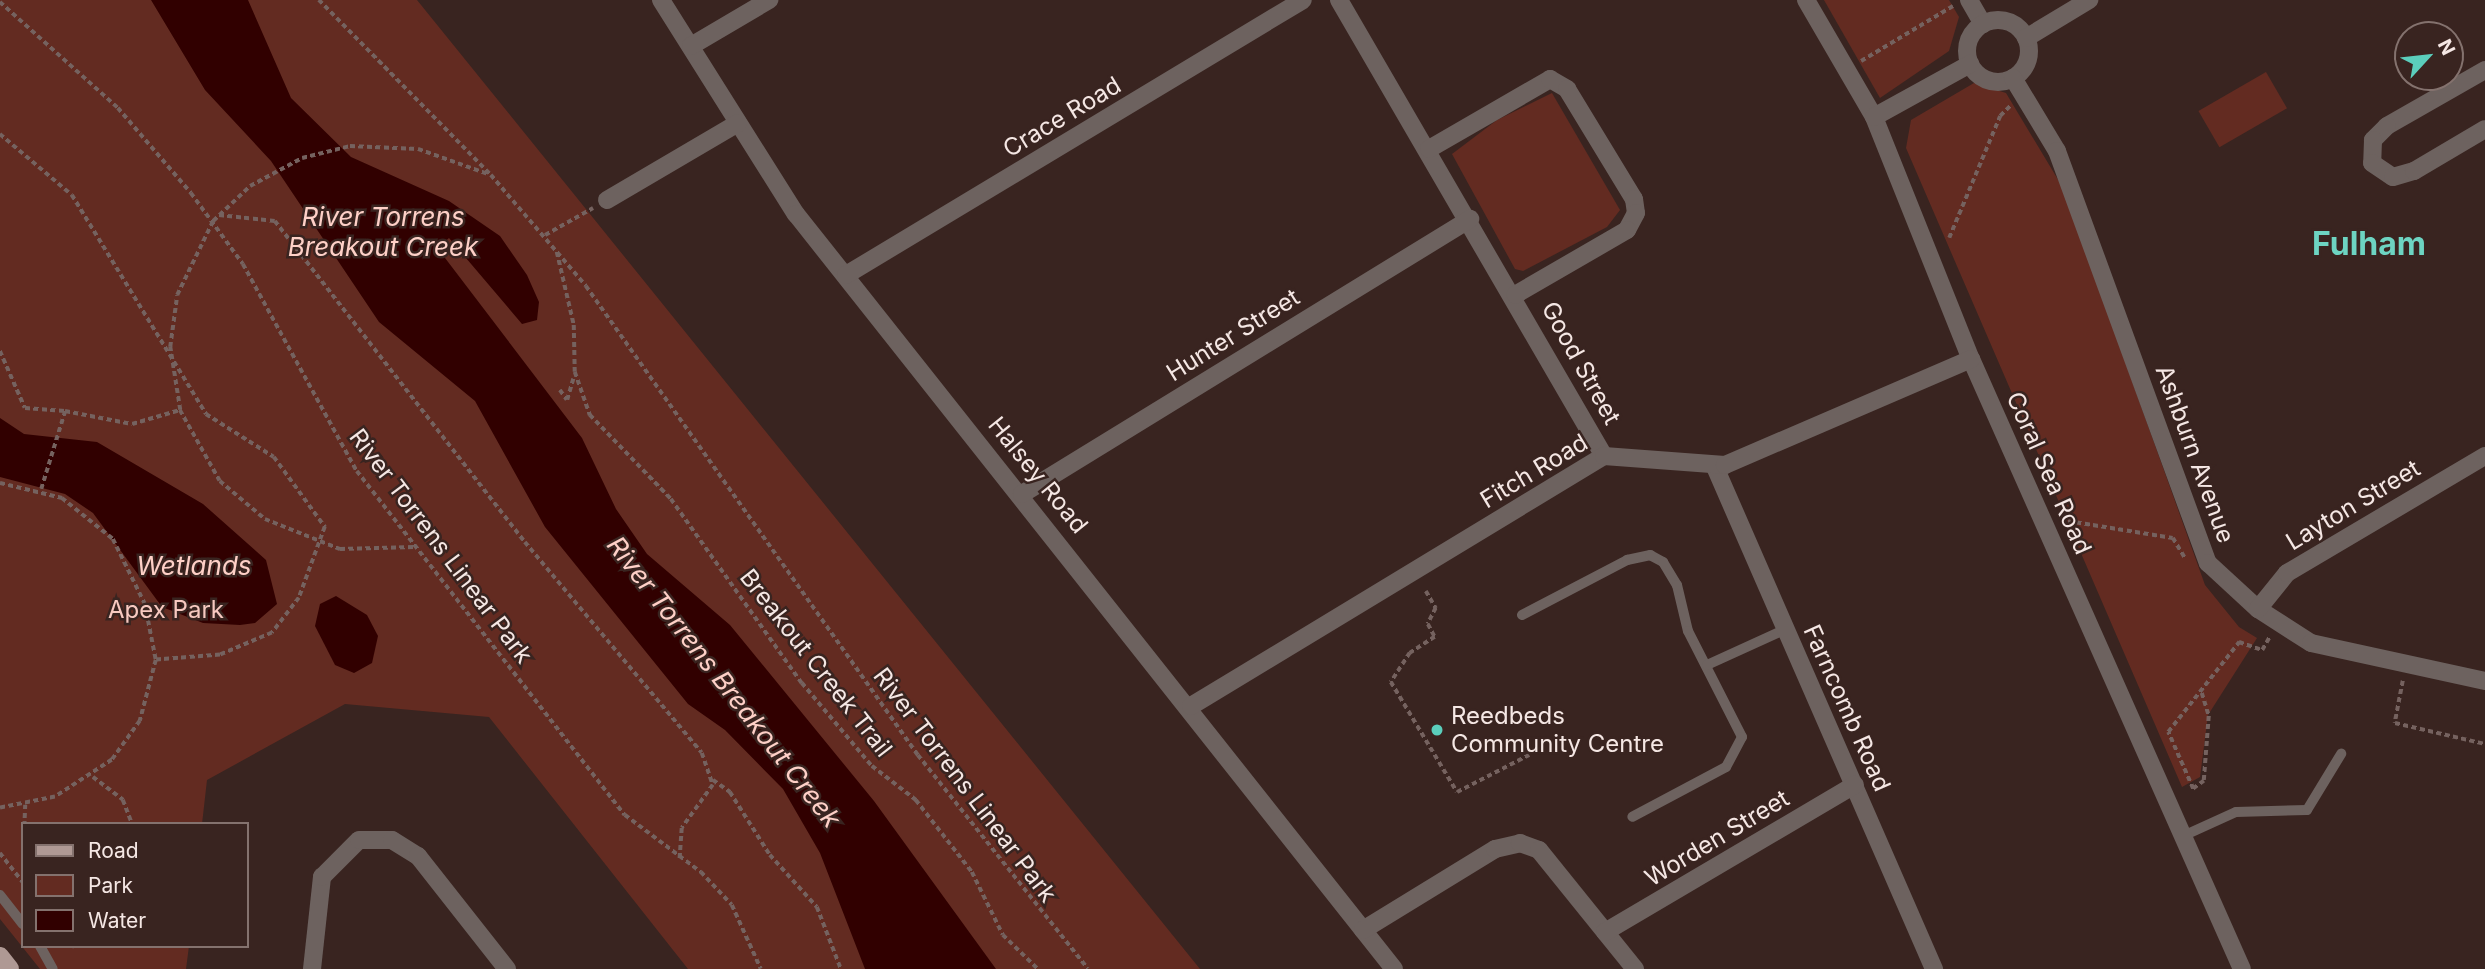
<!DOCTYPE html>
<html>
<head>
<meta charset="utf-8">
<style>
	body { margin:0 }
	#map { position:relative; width:2485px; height:969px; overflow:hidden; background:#392420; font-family:Inter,sans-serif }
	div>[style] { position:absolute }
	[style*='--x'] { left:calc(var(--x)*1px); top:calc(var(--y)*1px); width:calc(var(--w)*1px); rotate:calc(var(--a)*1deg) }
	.green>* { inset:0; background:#632b21; transform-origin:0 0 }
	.water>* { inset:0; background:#310000 }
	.path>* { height:3.5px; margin-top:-1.75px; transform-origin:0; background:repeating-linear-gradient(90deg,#75625f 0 5px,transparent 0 8.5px) }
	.service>* { height:10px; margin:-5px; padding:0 5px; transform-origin:5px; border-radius:5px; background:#6d625f }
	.minor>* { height:18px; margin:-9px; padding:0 9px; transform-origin:9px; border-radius:9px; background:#6d625f }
	.minor>.ring { margin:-9px; padding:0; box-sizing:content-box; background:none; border:18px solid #6d625f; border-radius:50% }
	.primary>* { height:18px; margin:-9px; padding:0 9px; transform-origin:9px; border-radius:9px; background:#af9994 }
	.path-bridge>* { height:3.5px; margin-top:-1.75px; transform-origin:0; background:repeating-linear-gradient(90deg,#75625f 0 5px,transparent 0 8.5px) }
	.dots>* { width:19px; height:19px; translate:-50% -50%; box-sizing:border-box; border:4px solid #392420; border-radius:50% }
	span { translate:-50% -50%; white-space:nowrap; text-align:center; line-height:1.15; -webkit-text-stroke:5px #392420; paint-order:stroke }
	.street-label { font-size:24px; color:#f5e7e4 }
	.park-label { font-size:24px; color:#f7c9c0 }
	.poi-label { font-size:24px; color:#f5e7e4 }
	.left { translate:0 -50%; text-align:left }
	.water-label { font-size:26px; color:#fed0c7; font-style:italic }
	.district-label { font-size:32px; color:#6dd4c2; font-weight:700 }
	.legend { position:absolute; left:21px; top:822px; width:228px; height:126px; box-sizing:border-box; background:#392420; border:2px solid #84726e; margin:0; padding:9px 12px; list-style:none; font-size:21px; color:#f5e7e4 }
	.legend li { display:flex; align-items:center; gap:14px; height:35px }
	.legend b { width:35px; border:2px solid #84726e }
	.north { position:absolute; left:2394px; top:21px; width:70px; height:70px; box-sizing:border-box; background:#392420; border:2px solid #84726e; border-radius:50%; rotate:63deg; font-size:19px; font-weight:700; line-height:28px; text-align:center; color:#f5e7e4 }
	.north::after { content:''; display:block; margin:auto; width:24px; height:32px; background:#5bcebc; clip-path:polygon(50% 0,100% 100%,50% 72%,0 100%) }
</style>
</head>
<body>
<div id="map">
	<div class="green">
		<div style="clip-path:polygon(0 0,417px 0,1200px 969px,688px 969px,489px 717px,345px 704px,207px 780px,202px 824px,23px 824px,23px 946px,189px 946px,186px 969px,40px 969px,0 919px)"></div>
		<div style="clip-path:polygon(1824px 0,1949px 0,1959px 17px,1949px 51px,1880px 98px)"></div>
		<div style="left:2266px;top:72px;width:42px;height:78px;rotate:60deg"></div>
		<div style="clip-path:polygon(1974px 83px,2006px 93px,2063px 188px,2205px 585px,2239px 627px,2257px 638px,2208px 715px,2200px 777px,2182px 787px,1906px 148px,1911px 120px)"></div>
		<div style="clip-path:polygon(1552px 93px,1620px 210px,1607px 227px,1523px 271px,1515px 269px,1452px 154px,1497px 120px)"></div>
	</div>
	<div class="water">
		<div style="clip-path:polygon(151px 0,248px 0,291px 98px,351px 157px,449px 201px,500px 236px,527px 275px,539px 302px,537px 320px,522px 324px,449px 238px,441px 245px,442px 254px,582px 438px,616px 509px,647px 554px,730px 625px,874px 801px,996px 969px,865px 969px,820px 853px,783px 789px,725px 730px,688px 704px,545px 527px,475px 401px,379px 322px,271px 161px,205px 90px)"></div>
		<div style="clip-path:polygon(0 418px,24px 434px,97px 442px,203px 504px,266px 560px,277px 604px,255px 623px,240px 625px,203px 623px,162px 607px,93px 513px,65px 494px,0 477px)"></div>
		<div style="clip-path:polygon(336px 596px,367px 615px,378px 636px,372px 663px,354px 673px,335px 665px,315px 626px,320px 604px)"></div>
	</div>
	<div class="path">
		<div style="--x:319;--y:0;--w:245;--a:45.5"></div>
		<div style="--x:491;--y:175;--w:146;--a:49.4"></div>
		<div style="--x:586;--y:286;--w:575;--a:54.71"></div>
		<div style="--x:918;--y:755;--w:273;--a:51.5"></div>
		<div style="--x:0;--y:2;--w:159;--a:41.9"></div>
		<div style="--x:118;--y:108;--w:112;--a:49.3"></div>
		<div style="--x:191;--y:193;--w:88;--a:53.8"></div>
		<div style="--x:243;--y:264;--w:236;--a:61.2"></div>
		<div style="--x:357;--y:471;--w:436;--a:52.1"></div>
		<div style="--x:625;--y:815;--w:95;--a:36.9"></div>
		<div style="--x:701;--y:872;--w:45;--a:46.8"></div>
		<div style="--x:732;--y:905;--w:70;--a:65.6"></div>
		<div style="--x:1861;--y:61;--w:107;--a:-30.9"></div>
		<div style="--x:0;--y:134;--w:94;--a:40.3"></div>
		<div style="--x:72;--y:195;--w:257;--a:58.5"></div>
		<div style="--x:206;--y:414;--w:80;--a:32.3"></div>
		<div style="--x:274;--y:457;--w:87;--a:53.9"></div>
		<div style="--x:325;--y:527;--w:76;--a:110.1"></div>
		<div style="--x:299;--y:598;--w:44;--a:127.6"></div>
		<div style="--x:272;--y:633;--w:56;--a:157.1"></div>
		<div style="--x:220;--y:655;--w:64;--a:175.5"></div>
		<div style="--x:219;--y:215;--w:56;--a:6.1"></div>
		<div style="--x:275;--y:221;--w:407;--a:52.1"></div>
		<div style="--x:525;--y:542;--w:275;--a:50"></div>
		<div style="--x:702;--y:753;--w:34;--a:71"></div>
		<div style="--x:713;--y:785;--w:53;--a:125.8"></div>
		<div style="--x:682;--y:828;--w:31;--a:94"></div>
		<div style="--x:545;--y:235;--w:55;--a:-29.4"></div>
		<div style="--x:1949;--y:238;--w:132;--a:-67.3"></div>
		<div style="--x:2000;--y:116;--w:16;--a:-45"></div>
		<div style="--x:557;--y:252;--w:75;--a:76.9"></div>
		<div style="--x:574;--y:325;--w:47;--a:88.8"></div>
		<div style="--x:0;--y:351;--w:62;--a:66.3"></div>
		<div style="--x:25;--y:408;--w:40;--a:4.3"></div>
		<div style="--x:575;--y:372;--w:46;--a:70.8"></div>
		<div style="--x:590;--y:415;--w:117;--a:46"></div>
		<div style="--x:671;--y:499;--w:226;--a:54.6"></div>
		<div style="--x:802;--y:683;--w:109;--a:49.9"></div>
		<div style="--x:872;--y:766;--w:56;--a:37.7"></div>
		<div style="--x:916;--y:800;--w:91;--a:52.1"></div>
		<div style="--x:972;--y:872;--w:70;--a:63.8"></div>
		<div style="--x:1003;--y:935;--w:49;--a:44.2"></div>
		<div style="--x:560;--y:390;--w:12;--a:55"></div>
		<div style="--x:567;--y:400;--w:22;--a:-74"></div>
		<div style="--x:0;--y:483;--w:64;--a:13.6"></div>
		<div style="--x:62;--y:498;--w:65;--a:38.8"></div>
		<div style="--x:113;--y:539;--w:72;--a:63.8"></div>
		<div style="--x:145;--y:604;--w:57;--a:78.9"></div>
		<div style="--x:156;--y:660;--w:63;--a:104.7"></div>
		<div style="--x:140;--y:721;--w:48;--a:125.7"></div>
		<div style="--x:112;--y:760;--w:68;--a:147"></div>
		<div style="--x:55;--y:797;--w:56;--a:168.7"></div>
		<div style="--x:41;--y:489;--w:82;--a:-72.9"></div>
		<div style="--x:65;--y:411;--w:68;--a:11"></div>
		<div style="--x:132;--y:424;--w:50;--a:-16.3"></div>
		<div style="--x:180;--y:410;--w:64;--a:-99"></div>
		<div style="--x:170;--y:347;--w:52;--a:-82.3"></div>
		<div style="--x:177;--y:295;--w:82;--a:-64.1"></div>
		<div style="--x:213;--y:221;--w:51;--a:-43.4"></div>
		<div style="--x:250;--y:186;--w:59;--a:-28.3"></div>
		<div style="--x:302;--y:158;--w:49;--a:-14"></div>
		<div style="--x:350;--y:146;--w:68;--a:2.5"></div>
		<div style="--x:418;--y:149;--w:74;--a:19.7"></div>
		<div style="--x:2068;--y:521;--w:106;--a:9.2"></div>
		<div style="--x:2173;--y:538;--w:23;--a:59"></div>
		<div style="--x:1426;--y:591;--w:20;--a:60"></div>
		<div style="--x:1436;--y:608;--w:18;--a:117"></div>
		<div style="--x:1428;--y:624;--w:15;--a:62"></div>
		<div style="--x:1435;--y:637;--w:30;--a:147"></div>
		<div style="--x:1410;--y:653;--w:35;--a:123"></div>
		<div style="--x:1391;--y:682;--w:128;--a:59"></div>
		<div style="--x:1457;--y:792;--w:81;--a:-27.2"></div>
		<div style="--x:2403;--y:681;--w:43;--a:100.8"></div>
		<div style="--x:2395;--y:723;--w:92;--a:13.1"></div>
		<div style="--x:2202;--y:693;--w:24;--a:73"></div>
		<div style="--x:2209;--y:716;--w:65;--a:94.4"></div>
		<div style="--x:2204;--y:781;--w:14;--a:144"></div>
		<div style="--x:2193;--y:789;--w:62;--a:-113.7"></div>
		<div style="--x:2168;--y:732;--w:115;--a:-51.7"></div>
		<div style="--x:2239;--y:642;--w:24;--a:19"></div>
		<div style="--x:2262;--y:650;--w:16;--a:-60"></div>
		<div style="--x:93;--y:777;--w:38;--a:37"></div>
		<div style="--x:123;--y:800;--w:26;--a:69"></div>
		<div style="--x:713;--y:780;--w:21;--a:35"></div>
		<div style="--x:730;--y:792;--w:75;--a:57.6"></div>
		<div style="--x:770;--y:855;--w:70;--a:47.9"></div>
		<div style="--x:817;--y:907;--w:66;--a:68.8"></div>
		<div style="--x:23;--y:852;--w:47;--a:-87.6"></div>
		<div style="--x:0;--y:853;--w:37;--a:52"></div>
		<div style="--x:74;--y:946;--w:2;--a:63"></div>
	</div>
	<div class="service">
		<div style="--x:1522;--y:615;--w:119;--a:-27.6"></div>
		<div style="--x:1627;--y:560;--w:24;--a:-12"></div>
		<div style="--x:1650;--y:555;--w:15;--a:28"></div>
		<div style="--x:1663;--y:562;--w:27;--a:59"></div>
		<div style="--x:1677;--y:585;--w:47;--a:76.6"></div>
		<div style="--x:1688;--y:631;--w:119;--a:63"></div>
		<div style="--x:1742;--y:737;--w:34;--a:118"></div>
		<div style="--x:1726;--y:767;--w:106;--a:152"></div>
		<div style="--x:1707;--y:665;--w:87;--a:-24.5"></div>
		<div style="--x:2183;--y:836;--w:58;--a:-24.4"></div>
		<div style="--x:2236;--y:812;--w:71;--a:-1.6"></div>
		<div style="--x:2307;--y:810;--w:66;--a:-58.7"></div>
		<div style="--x:0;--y:895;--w:37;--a:52"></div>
		<div style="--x:40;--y:946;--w:26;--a:61"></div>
	</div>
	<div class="minor">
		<div style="--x:661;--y:0;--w:253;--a:57.8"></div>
		<div style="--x:796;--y:214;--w:963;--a:51.62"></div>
		<div style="--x:1339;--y:0;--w:527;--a:59.84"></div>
		<div style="--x:1806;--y:0;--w:135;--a:59.8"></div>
		<div style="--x:1874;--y:117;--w:261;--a:68.2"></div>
		<div style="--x:1971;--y:359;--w:667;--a:66.05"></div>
		<div style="--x:1969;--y:0;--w:28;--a:60"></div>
		<div class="ring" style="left:1967px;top:20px;width:44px;height:44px"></div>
		<div style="--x:2026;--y:38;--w:74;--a:-31.1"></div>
		<div style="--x:691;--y:46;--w:91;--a:-30.5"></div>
		<div style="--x:2485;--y:70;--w:113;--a:150.3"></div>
		<div style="--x:2387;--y:126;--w:20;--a:135"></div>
		<div style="--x:2373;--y:140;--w:23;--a:92"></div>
		<div style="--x:2372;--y:163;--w:25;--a:34"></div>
		<div style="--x:2393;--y:177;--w:22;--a:-16"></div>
		<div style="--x:2414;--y:171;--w:82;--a:-30.6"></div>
		<div style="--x:2013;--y:78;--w:85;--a:58.9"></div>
		<div style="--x:2057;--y:151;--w:439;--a:69.9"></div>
		<div style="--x:2208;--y:563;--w:68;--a:42.6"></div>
		<div style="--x:2258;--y:609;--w:63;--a:32.7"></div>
		<div style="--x:2311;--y:643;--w:178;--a:12.3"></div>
		<div style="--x:1874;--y:117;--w:110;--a:-28.9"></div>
		<div style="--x:1429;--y:149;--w:140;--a:-30"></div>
		<div style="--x:1550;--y:79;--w:20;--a:30"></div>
		<div style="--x:1567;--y:89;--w:129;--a:58.7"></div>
		<div style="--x:1634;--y:199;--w:14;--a:82"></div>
		<div style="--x:1636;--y:213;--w:19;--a:118"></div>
		<div style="--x:1627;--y:230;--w:129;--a:149.9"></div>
		<div style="--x:607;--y:200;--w:152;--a:-30.4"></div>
		<div style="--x:846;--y:275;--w:533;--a:-31.04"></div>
		<div style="--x:1715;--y:467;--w:548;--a:66.43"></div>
		<div style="--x:1022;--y:494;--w:526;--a:-31.54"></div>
		<div style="--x:2258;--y:609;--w:46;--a:-51.1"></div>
		<div style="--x:2287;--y:573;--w:230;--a:-30.6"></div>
		<div style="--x:1191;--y:706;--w:483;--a:-31.2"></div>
		<div style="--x:1604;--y:456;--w:121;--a:4.3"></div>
		<div style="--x:1725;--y:465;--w:268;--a:-23.3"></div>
		<div style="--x:1363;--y:930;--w:155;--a:-31.5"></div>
		<div style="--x:1495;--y:849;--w:26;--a:-13"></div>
		<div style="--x:1520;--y:843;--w:20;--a:20"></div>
		<div style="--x:1539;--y:850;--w:153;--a:51.1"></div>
		<div style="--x:1605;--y:932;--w:290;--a:-30.5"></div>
		<div style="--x:312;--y:969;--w:93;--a:-83.8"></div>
		<div style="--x:322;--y:877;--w:52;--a:-45"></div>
		<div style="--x:359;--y:840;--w:33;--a:0"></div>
		<div style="--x:392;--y:840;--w:31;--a:32"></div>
		<div style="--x:418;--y:856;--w:144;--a:51.8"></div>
	</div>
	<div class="primary">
		<div style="--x:0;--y:956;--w:16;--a:52"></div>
	</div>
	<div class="path-bridge">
		<div style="--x:180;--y:410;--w:81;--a:60.6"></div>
		<div style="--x:220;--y:481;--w:59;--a:40.2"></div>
		<div style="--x:265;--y:519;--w:81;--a:21.8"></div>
		<div style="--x:340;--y:549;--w:74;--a:-1.5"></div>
	</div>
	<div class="dots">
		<div style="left:1437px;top:730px;background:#5bcebc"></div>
	</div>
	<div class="street-label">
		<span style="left:1062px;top:117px;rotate:-31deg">Crace Road</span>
		<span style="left:1233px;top:335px;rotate:-32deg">Hunter Street</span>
		<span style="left:1581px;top:363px;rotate:61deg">Good Street</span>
		<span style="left:2195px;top:454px;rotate:70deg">Ashburn Avenue</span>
		<span style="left:1534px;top:471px;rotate:-31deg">Fitch Road</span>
		<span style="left:2049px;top:473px;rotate:66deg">Coral Sea Road</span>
		<span style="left:1038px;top:475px;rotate:51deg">Halsey Road</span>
		<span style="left:2353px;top:505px;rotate:-31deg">Layton Street</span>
		<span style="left:441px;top:546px;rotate:53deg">River Torrens Linear Park</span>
		<span style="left:816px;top:663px;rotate:52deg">Breakout Creek Trail</span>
		<span style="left:1847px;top:708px;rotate:66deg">Farncomb Road</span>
		<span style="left:965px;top:785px;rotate:53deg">River Torrens Linear Park</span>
		<span style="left:1717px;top:838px;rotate:-31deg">Worden Street</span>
	</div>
	<div class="park-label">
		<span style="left:166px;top:610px">Apex Park</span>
	</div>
	<div class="poi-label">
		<span class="left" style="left:1451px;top:730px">Reedbeds<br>Community Centre</span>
	</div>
	<div class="water-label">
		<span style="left:383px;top:232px">River Torrens<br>Breakout Creek</span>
		<span style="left:194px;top:566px">Wetlands</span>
		<span style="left:724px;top:682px;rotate:52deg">River Torrens Breakout Creek</span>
	</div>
	<div class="district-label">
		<span style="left:2369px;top:244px">Fulham</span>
	</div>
	<ul class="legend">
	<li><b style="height:9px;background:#af9994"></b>Road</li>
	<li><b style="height:19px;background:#632b21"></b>Park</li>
	<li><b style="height:19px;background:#310000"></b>Water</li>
	</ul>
	<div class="north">N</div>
</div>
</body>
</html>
